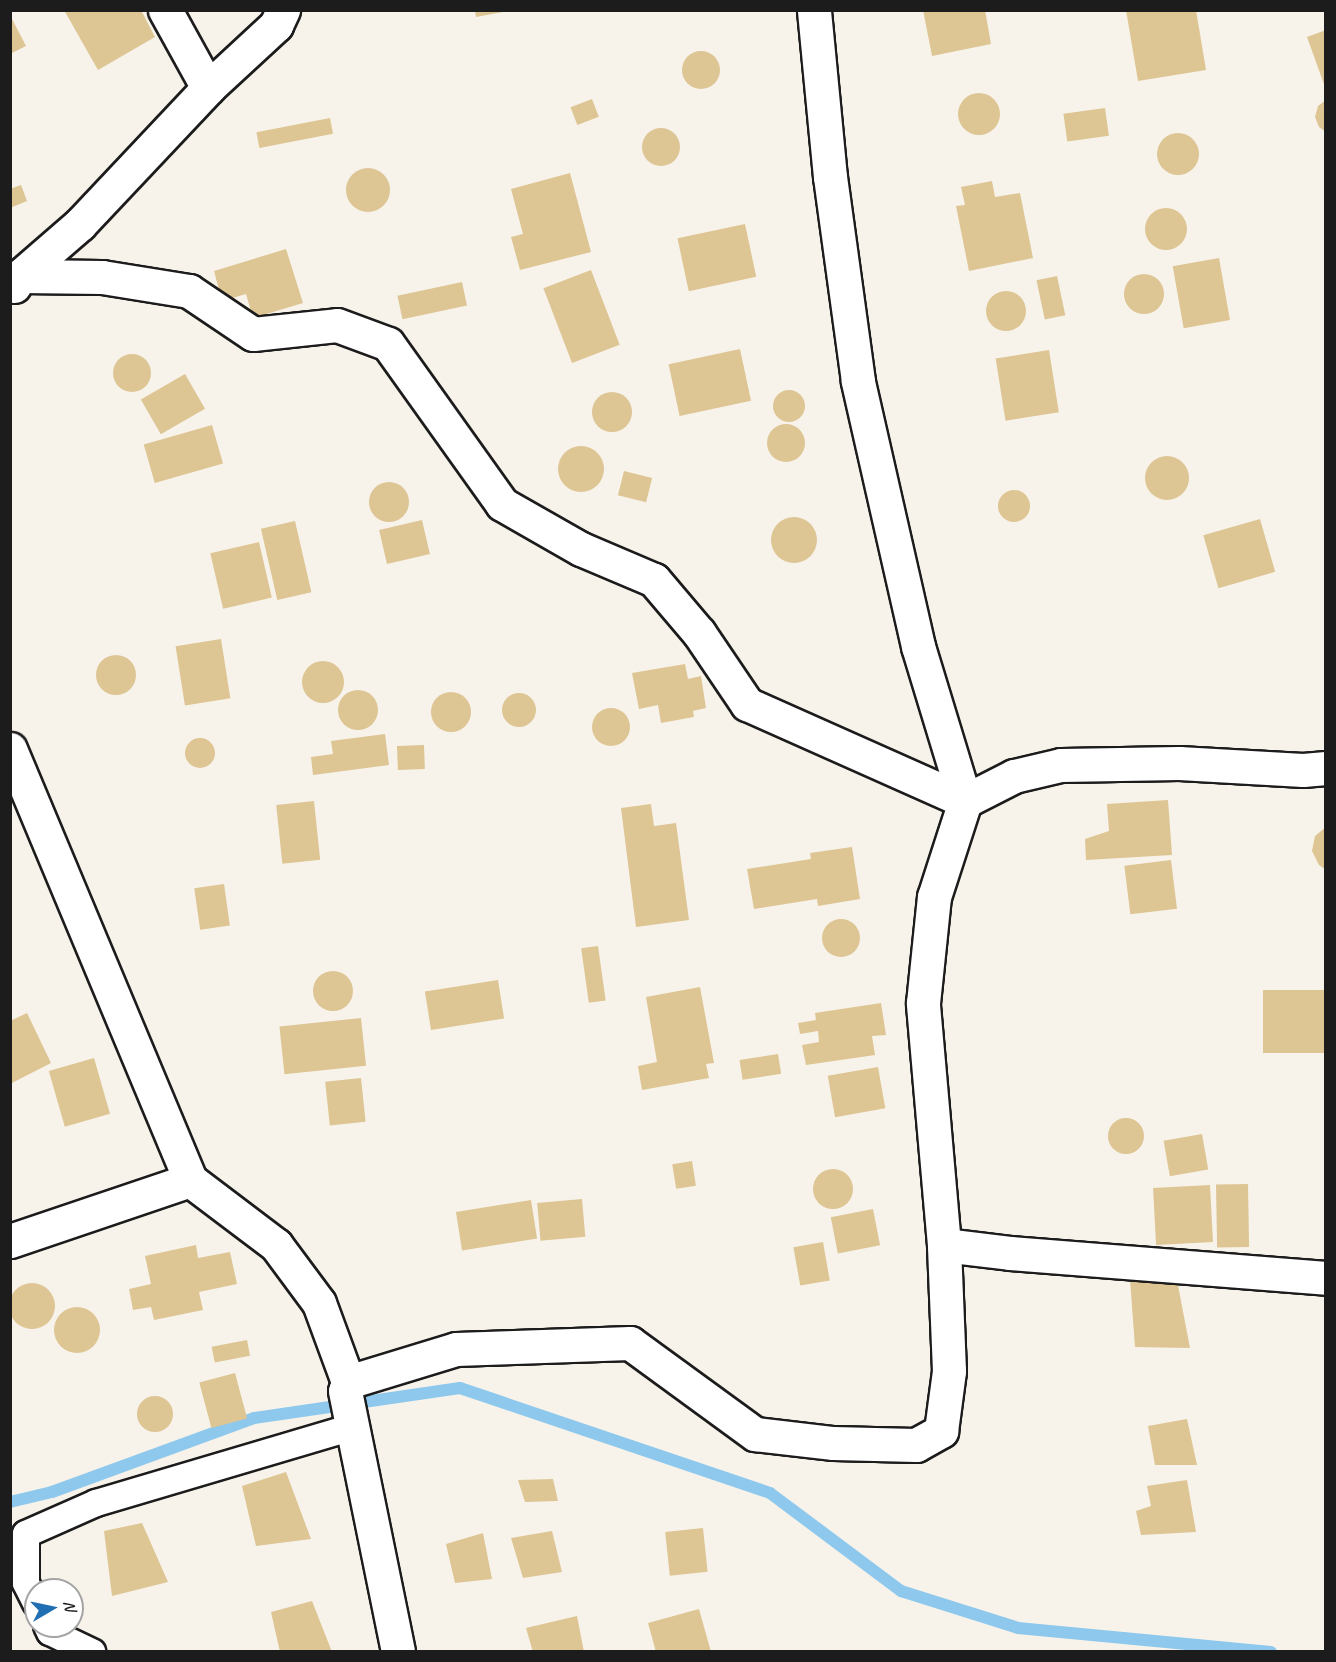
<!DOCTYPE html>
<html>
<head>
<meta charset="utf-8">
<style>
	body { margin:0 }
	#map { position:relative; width:1336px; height:1662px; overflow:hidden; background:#f8f3ea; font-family:Caveat,sans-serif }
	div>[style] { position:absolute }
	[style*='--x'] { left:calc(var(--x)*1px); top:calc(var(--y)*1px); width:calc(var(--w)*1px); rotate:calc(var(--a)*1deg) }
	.stream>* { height:12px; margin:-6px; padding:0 6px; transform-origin:6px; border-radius:6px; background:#8ec9ed }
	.building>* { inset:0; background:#ddc594; transform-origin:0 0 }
	.round { border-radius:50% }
	.roads { filter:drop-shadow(2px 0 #1c1c1c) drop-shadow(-2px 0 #1c1c1c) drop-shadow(0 2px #1c1c1c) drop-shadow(0 -2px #1c1c1c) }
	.service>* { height:26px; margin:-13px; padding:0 13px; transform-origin:13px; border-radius:13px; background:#fff }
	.minor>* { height:33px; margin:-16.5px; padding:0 16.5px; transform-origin:16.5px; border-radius:16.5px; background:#fff }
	span { translate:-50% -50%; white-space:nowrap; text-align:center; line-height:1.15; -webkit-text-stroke:5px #fff; paint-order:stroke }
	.frame { position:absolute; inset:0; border:12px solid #1c1c1c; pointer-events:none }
	.north { position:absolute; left:24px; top:1578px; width:60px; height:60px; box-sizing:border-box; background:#fff; border:2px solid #a4a4a4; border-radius:50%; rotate:81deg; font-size:16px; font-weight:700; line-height:24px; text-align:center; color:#1c1c1c }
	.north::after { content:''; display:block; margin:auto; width:21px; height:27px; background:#1f6fb2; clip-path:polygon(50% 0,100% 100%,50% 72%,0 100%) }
</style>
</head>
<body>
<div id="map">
	<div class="stream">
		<div style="--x:10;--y:1502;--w:43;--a:-13.4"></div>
		<div style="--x:52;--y:1492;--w:215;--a:-20.1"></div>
		<div style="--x:254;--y:1418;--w:208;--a:-8.3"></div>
		<div style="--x:460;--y:1388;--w:327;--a:18.7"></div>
		<div style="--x:770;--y:1493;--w:164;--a:36.8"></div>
		<div style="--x:901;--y:1591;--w:123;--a:17.5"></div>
		<div style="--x:1018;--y:1628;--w:254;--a:5.4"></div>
	</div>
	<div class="building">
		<div style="clip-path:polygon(64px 10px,141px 10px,155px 37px,98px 70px)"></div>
		<div style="clip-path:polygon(475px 10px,503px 10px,503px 12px,476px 17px)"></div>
		<div style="clip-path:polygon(923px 10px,985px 10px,991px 44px,932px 56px)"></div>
		<div style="clip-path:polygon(1126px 10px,1196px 10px,1206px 70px,1138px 81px)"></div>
		<div style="clip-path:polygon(10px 15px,26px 46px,10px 54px)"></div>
		<div style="clip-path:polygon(1326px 30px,1326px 87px,1325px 87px,1307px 37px)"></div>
		<div class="round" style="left:682px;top:51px;width:38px;height:38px"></div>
		<div class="round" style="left:958px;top:93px;width:42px;height:42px"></div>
		<div style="left:592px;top:99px;width:19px;height:23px;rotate:69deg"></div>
		<div style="clip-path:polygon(1326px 100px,1326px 132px,1319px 127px,1315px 117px,1318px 106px)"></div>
		<div style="left:1105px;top:108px;width:28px;height:42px;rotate:82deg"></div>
		<div style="left:330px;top:118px;width:16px;height:75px;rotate:79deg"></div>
		<div class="round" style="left:642px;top:128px;width:38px;height:38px"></div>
		<div class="round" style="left:1157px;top:133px;width:42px;height:42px"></div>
		<div class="round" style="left:346px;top:168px;width:44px;height:44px"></div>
		<div style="clip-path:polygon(570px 173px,591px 252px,520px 270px,511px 237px,523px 234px,511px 189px)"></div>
		<div style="clip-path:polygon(992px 181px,995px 197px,1020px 193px,1033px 258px,969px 271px,956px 206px,965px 205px,961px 187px)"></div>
		<div style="clip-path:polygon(21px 185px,27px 201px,10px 208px,10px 189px)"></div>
		<div class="round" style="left:1145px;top:208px;width:42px;height:42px"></div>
		<div style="left:745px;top:224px;width:54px;height:69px;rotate:78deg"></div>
		<div style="clip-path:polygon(286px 249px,303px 303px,253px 318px,246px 294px,222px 301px,214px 271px)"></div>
		<div style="left:1219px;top:258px;width:63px;height:47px;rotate:80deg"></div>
		<div style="left:591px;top:270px;width:80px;height:51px;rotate:69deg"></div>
		<div class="round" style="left:1124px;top:274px;width:40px;height:40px"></div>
		<div style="left:1057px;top:276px;width:40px;height:21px;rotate:78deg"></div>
		<div style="left:462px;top:282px;width:24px;height:66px;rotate:78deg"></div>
		<div class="round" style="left:986px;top:291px;width:40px;height:40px"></div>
		<div style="left:740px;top:349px;width:53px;height:73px;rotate:78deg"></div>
		<div style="left:1049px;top:350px;width:63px;height:54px;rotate:81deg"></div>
		<div class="round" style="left:113px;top:354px;width:38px;height:38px"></div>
		<div style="left:185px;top:374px;width:40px;height:51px;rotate:60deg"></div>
		<div class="round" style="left:773px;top:390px;width:32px;height:32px"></div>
		<div class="round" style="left:592px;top:392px;width:40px;height:40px"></div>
		<div class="round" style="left:767px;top:424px;width:38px;height:38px"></div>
		<div style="left:212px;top:425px;width:40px;height:71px;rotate:74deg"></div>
		<div class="round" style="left:558px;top:446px;width:46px;height:46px"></div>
		<div class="round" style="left:1145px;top:456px;width:44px;height:44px"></div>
		<div style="left:624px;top:471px;width:29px;height:25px;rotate:14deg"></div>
		<div class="round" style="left:369px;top:482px;width:40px;height:40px"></div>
		<div class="round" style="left:998px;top:490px;width:32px;height:32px"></div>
		<div class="round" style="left:771px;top:517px;width:46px;height:46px"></div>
		<div style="left:1260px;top:519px;width:55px;height:59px;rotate:74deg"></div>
		<div style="left:422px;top:520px;width:35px;height:44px;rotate:77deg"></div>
		<div style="left:295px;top:521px;width:73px;height:35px;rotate:77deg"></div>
		<div style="left:259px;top:542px;width:57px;height:50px;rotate:77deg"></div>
		<div style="left:221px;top:639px;width:60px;height:46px;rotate:81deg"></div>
		<div class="round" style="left:96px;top:655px;width:40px;height:40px"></div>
		<div class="round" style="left:302px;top:661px;width:42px;height:42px"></div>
		<div style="clip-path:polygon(685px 664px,688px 679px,701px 676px,706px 708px,693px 711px,694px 717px,661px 723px,658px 705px,639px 709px,632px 673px)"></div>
		<div class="round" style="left:338px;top:690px;width:40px;height:40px"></div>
		<div class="round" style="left:431px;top:692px;width:40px;height:40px"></div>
		<div class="round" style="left:502px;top:693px;width:34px;height:34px"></div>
		<div class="round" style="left:592px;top:708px;width:38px;height:38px"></div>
		<div style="clip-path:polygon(385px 734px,389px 765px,313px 775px,311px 757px,333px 754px,331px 741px)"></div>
		<div class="round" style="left:185px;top:738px;width:30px;height:30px"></div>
		<div style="left:424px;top:745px;width:24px;height:27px;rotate:88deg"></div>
		<div style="clip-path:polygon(1168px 800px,1172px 855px,1086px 860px,1085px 839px,1109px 831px,1107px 804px)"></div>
		<div style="left:314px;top:801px;width:59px;height:38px;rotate:84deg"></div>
		<div style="clip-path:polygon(651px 804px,654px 826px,676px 823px,689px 920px,636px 927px,621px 808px)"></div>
		<div style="clip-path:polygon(1326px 827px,1326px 870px,1319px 865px,1312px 851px,1315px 836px)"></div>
		<div style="clip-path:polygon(852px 847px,860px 899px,818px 906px,817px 899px,754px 909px,747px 869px,811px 859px,810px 853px)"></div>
		<div style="left:1171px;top:860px;width:49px;height:47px;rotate:83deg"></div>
		<div style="left:224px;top:884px;width:42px;height:30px;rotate:82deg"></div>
		<div class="round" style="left:822px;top:919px;width:38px;height:38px"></div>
		<div style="left:598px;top:946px;width:55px;height:17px;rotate:82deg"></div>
		<div class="round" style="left:313px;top:971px;width:40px;height:40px"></div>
		<div style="left:498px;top:980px;width:39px;height:74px;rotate:81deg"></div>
		<div style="clip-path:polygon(700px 987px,714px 1063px,706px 1064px,709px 1078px,642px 1090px,638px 1066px,657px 1062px,646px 997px)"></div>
		<div style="left:1326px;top:990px;width:63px;height:63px;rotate:90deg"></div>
		<div style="clip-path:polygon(881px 1003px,886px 1035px,872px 1036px,875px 1055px,806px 1065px,802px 1045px,819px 1042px,818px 1031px,800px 1034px,798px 1023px,816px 1020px,815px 1013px)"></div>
		<div style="clip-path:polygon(27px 1013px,51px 1063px,10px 1084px,10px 1021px)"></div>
		<div style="left:361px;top:1018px;width:48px;height:82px;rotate:84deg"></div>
		<div style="left:778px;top:1054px;width:20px;height:39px;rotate:81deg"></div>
		<div style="left:94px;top:1058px;width:58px;height:47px;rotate:74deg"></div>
		<div style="left:878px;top:1067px;width:42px;height:51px;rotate:80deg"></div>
		<div style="left:361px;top:1078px;width:44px;height:36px;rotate:84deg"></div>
		<div class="round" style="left:1108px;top:1118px;width:36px;height:36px"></div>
		<div style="left:1202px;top:1134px;width:36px;height:39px;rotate:80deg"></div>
		<div style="left:692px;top:1161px;width:25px;height:20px;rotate:81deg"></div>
		<div class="round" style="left:813px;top:1169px;width:40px;height:40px"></div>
		<div style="left:1248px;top:1184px;width:63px;height:32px;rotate:89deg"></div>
		<div style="left:1210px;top:1185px;width:57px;height:57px;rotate:87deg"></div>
		<div style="left:582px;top:1199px;width:38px;height:45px;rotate:85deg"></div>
		<div style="left:531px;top:1200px;width:39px;height:76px;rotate:81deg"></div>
		<div style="left:873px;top:1209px;width:37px;height:43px;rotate:79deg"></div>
		<div style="left:823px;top:1242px;width:39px;height:30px;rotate:80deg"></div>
		<div style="clip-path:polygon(196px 1245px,198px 1258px,230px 1252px,237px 1284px,199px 1292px,203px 1310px,154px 1320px,151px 1307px,133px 1310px,129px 1289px,151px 1284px,145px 1256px)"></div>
		<div style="clip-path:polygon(1176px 1275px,1190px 1348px,1135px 1347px,1130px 1279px)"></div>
		<div class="round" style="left:9px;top:1283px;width:46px;height:46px"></div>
		<div class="round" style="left:54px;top:1307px;width:46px;height:46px"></div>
		<div style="left:247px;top:1340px;width:16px;height:36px;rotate:79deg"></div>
		<div style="left:235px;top:1373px;width:47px;height:37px;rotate:75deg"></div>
		<div class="round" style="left:137px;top:1396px;width:36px;height:36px"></div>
		<div style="clip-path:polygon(1187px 1419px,1197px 1465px,1155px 1465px,1148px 1426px)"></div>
		<div style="clip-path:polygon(286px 1472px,311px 1539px,256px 1546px,242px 1486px)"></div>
		<div style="clip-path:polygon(553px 1479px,558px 1501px,525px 1502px,518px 1480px)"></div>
		<div style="clip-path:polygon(1187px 1480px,1196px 1532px,1141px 1535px,1136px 1511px,1151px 1506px,1147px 1486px)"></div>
		<div style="clip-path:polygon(142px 1523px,168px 1582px,112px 1596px,104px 1531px)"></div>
		<div style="left:703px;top:1528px;width:44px;height:38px;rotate:84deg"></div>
		<div style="clip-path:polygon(552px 1531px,562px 1572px,523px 1578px,511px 1538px)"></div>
		<div style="clip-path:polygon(483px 1533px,492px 1579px,455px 1583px,446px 1544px)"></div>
		<div style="clip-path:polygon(312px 1601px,332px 1652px,280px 1652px,271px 1612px)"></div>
		<div style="clip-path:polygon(699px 1609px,711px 1652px,656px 1652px,648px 1623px)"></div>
		<div style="clip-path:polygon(577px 1616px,584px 1652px,533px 1652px,526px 1628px)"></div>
	</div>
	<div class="roads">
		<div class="service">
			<div style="--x:36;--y:1603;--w:22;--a:-117"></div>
			<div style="--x:26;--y:1583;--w:49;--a:-90"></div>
			<div style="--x:26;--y:1534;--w:77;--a:-23.9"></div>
			<div style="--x:96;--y:1503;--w:267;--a:-16.5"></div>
			<div style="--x:47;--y:1626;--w:7;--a:63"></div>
			<div style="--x:50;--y:1632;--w:47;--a:25.5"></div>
		</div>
		<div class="minor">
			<div style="--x:165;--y:10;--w:89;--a:61.1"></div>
			<div style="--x:20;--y:276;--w:82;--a:0.7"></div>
			<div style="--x:102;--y:277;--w:88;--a:9.1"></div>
			<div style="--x:189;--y:291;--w:77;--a:33.9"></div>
			<div style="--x:253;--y:334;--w:84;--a:-6.1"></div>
			<div style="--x:337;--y:325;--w:54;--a:20.4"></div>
			<div style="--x:388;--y:344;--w:196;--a:54.5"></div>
			<div style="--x:502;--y:504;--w:91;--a:29.7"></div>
			<div style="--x:581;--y:549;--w:79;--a:23"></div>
			<div style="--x:654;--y:580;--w:70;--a:49.7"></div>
			<div style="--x:699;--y:633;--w:86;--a:55.9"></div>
			<div style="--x:747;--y:704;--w:239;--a:24"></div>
			<div style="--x:14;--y:286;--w:12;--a:-59"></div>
			<div style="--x:20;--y:276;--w:79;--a:-40.9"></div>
			<div style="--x:80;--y:224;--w:187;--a:-46.7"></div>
			<div style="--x:208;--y:88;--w:93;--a:-42.8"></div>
			<div style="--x:276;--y:25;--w:17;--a:-65"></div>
			<div style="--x:10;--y:749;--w:467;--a:67.3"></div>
			<div style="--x:190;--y:1180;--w:108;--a:37.1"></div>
			<div style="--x:276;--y:1245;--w:72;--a:53.4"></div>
			<div style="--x:319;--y:1303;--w:84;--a:69.8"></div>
			<div style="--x:348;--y:1382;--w:9;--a:108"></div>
			<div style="--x:345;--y:1391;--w:266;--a:78.5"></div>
			<div style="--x:965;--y:801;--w:55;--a:-27"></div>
			<div style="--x:1014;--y:776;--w:48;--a:-13.2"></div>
			<div style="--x:1061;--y:765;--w:118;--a:-1"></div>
			<div style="--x:1179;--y:763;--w:124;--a:3.2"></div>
			<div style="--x:1303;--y:770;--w:23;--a:-5"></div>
			<div style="--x:10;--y:1241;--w:190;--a:-18.7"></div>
			<div style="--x:944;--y:1245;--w:66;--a:6.9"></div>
			<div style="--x:1010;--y:1253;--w:317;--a:4.5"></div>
			<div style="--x:348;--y:1382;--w:113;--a:-17"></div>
			<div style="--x:456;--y:1349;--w:174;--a:-2"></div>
			<div style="--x:630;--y:1343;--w:155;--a:36.1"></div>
			<div style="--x:755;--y:1434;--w:79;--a:6.6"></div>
			<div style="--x:833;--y:1443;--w:83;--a:1.4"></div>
			<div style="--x:916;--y:1445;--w:29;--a:-29"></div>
			<div style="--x:941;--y:1431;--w:61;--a:-82.4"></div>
			<div style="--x:949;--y:1371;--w:126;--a:-92.3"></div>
			<div style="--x:944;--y:1245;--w:243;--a:-95"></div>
			<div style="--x:923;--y:1003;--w:107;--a:-84.1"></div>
			<div style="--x:934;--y:897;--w:101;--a:-72.1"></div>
			<div style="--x:965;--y:801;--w:162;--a:-106.9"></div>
			<div style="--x:918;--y:646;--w:272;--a:-102.8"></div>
			<div style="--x:858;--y:381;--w:206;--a:-97.8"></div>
			<div style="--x:830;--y:177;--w:168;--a:-95.5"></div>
		</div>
	</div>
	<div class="frame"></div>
	<div class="north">N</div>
</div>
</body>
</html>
